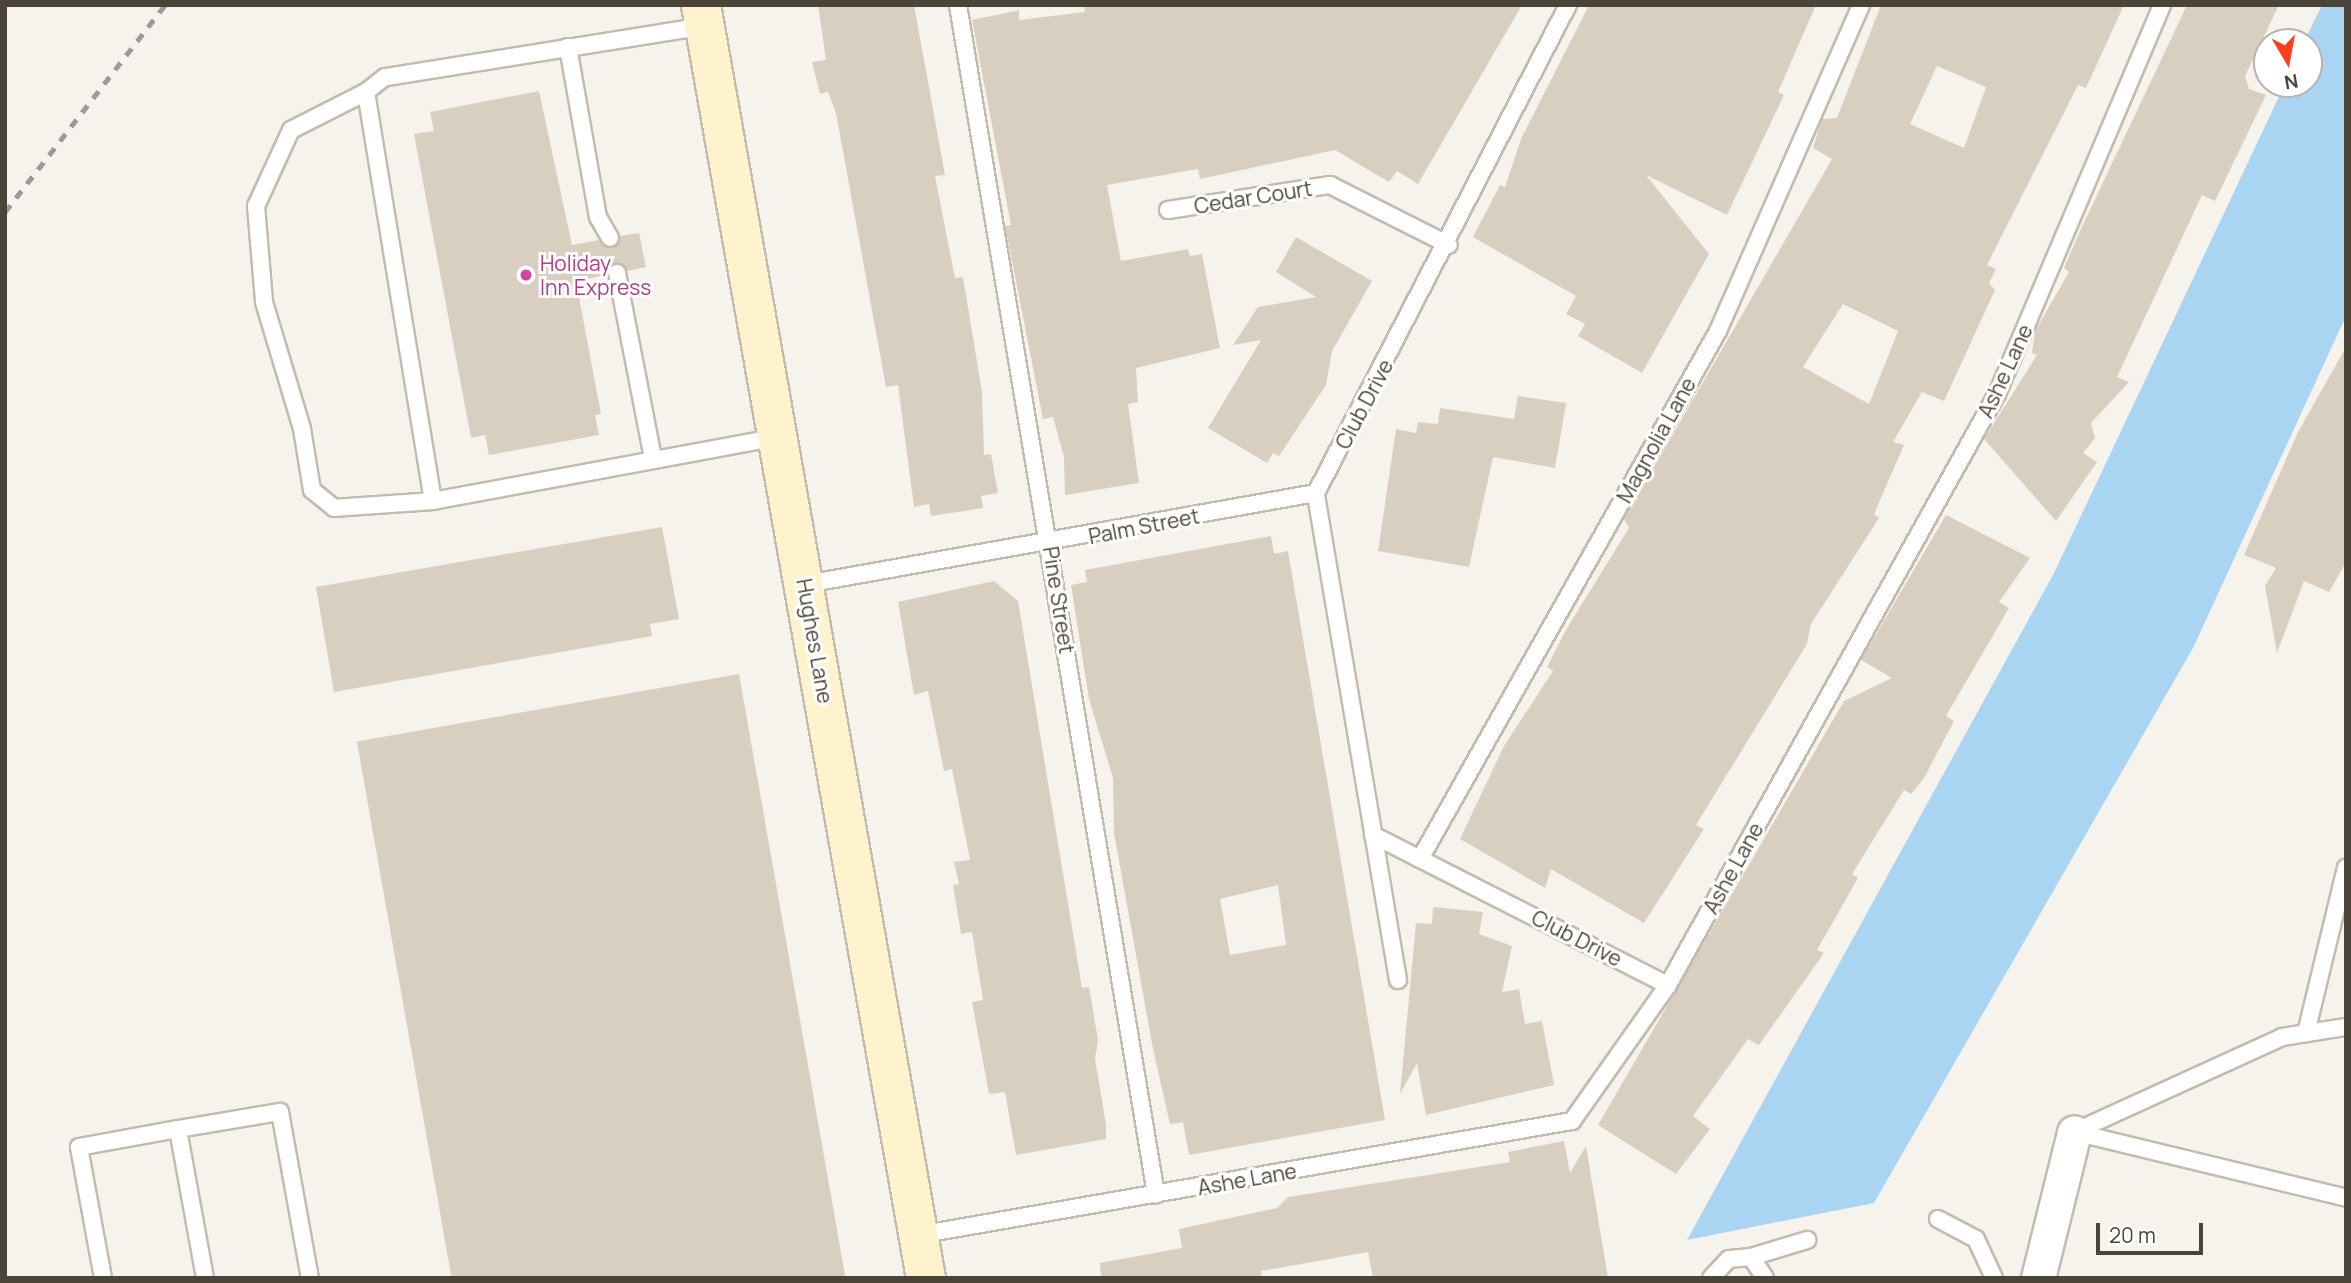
<!DOCTYPE html>
<html>
<head>
<meta charset="utf-8">
<style>
	body { margin:0 }
	#map { position:relative; width:2351px; height:1283px; overflow:hidden; background:#f6f3ec; font-family:Manrope,sans-serif }
	div>[style] { position:absolute }
	[style*='--x'] { left:calc(var(--x)*1px); top:calc(var(--y)*1px); width:calc(var(--w)*1px); rotate:calc(var(--a)*1deg) }
	.water>* { inset:0; background:#a9d4f2 }
	.building>* { inset:0; background:#d8cfc1; transform-origin:0 0 }
	.roads { filter:drop-shadow(2px 0 #c2bbae) drop-shadow(-2px 0 #c2bbae) drop-shadow(0 2px #c2bbae) drop-shadow(0 -2px #c2bbae) }
	.lane>* { height:16px; margin:-8px; padding:0 8px; transform-origin:8px; border-radius:8px; background:#fff }
	.street>* { height:33px; margin:-16.5px; padding:0 16.5px; transform-origin:16.5px; border-radius:16.5px; background:#fff }
	.secondary>* { height:38px; margin:-19px; padding:0 19px; transform-origin:19px; border-radius:19px; background:#fff3cd }
	.rail>* { height:5px; margin-top:-2.5px; transform-origin:0; background:repeating-linear-gradient(90deg,#9a9a9a 0 9px,transparent 0 18px) }
	.dots>* { width:19px; height:19px; translate:-50% -50%; box-sizing:border-box; border:4px solid #fff; border-radius:50% }
	span { translate:-50% -50%; white-space:nowrap; text-align:center; line-height:1.15; -webkit-text-stroke:6px #fff; paint-order:stroke }
	.street-label { font-size:21px; color:#4b4439 }
	.hotel-label { font-size:21px; color:#b23c85 }
	.left { translate:0 -50%; text-align:left }
	.frame { position:absolute; inset:0; border:7px solid #4b4439; pointer-events:none }
	.north { position:absolute; left:2253px; top:28px; width:70px; height:70px; box-sizing:border-box; background:#fff; border:2px solid #b7b4b0; border-radius:50%; rotate:170deg; font-size:19px; font-weight:700; line-height:28px; text-align:center; color:#4b4439 }
	.north::after { content:''; display:block; margin:auto; width:24px; height:32px; background:#fc3f1d; clip-path:polygon(50% 0,100% 100%,50% 72%,0 100%) }
	.scale { position:absolute; left:2096px; top:1223px; width:107px; height:32px; box-sizing:border-box; border:4px solid #4b4439; border-top:0; padding-left:9px; font-size:21px; line-height:24px; white-space:nowrap; color:#4b4439; -webkit-text-stroke:5px #fff; paint-order:stroke }
</style>
</head>
<body>
<div id="map">
	<div class="water">
		<div style="clip-path:polygon(2322px 5px,2346px 5px,2346px 316px,2193px 648px,1874px 1203px,1687px 1240px,2053px 575px,2285px 84px,2309px 84px,2304px 42px)"></div>
	</div>
	<div class="building">
		<div style="clip-path:polygon(818px 5px,914px 5px,945px 175px,935px 176px,955px 278px,963px 277px,982px 392px,984px 455px,991px 454px,998px 493px,981px 496px,983px 508px,931px 516px,929px 504px,914px 507px,898px 385px,886px 387px,836px 113px,828px 92px,820px 94px,812px 62px,826px 60px)"></div>
		<div style="clip-path:polygon(1084px 5px,1522px 5px,1418px 184px,1397px 171px,1389px 182px,1335px 150px,1200px 179px,1198px 169px,1107px 185px,1121px 261px,1188px 249px,1190px 256px,1202px 254px,1220px 348px,1136px 368px,1138px 402px,1128px 404px,1139px 483px,1065px 495px,1064px 457px,1053px 417px,1043px 419px,1010px 251px,1005px 226px,1011px 225px,972px 20px,1019px 10px,1019px 20px,1085px 12px)"></div>
		<div style="clip-path:polygon(1589px 5px,1816px 5px,1778px 92px,1784px 95px,1727px 215px,1646px 175px,1709px 254px,1642px 373px,1578px 336px,1585px 324px,1566px 314px,1576px 296px,1473px 237px,1500px 185px,1505px 187px,1521px 139px)"></div>
		<div style="clip-path:polygon(evenodd,1881px 5px,2124px 5px,2086px 88px,2078px 85px,1987px 265px,1996px 269px,1989px 283px,1995px 290px,1944px 401px,1922px 392px,1893px 442px,1904px 445px,1874px 514px,1879px 518px,1811px 624px,1807px 644px,1696px 825px,1704px 829px,1644px 923px,1551px 869px,1545px 888px,1460px 839px,1504px 746px,1553px 671px,1547px 667px,1567px 628px,1629px 528px,1624px 519px,1832px 159px,1813px 148px,1822px 119px,1837px 118px,1881px 5px,1937px 66px,1986px 87px,1964px 148px,1910px 124px,1937px 66px,1881px 5px,1843px 304px,1898px 331px,1869px 404px,1803px 367px,1843px 304px)"></div>
		<div style="clip-path:polygon(2187px 5px,2279px 5px,2245px 76px,2249px 89px,2266px 95px,2215px 201px,2202px 195px,2117px 377px,2129px 382px,2091px 423px,2095px 438px,2083px 453px,2097px 462px,2056px 521px,1984px 439px,2037px 355px,2032px 353px,2035px 331px,2069px 272px,2064px 268px,2080px 231px)"></div>
		<div style="clip-path:polygon(539px 91px,572px 245px,599px 240px,611px 248px,620px 236px,639px 233px,646px 267px,627px 271px,614px 263px,607px 275px,576px 281px,601px 414px,595px 415px,599px 435px,489px 455px,485px 435px,471px 438px,414px 134px,434px 131px,430px 112px)"></div>
		<div style="clip-path:polygon(1296px 237px,1372px 281px,1332px 351px,1326px 385px,1279px 456px,1273px 453px,1267px 463px,1208px 428px,1261px 340px,1233px 345px,1258px 307px,1316px 297px,1276px 272px)"></div>
		<div style="clip-path:polygon(2346px 347px,2346px 562px,2329px 592px,2304px 581px,2277px 653px,2265px 586px,2276px 568px,2244px 555px,2298px 432px)"></div>
		<div style="clip-path:polygon(1518px 396px,1566px 403px,1555px 468px,1493px 457px,1469px 567px,1378px 551px,1396px 429px,1416px 433px,1418px 422px,1438px 424px,1440px 408px,1514px 419px)"></div>
		<div style="clip-path:polygon(1946px 515px,2030px 558px,1999px 602px,2009px 608px,1946px 716px,1954px 721px,1924px 778px,1911px 794px,1904px 790px,1852px 874px,1858px 878px,1817px 950px,1824px 953px,1759px 1045px,1748px 1039px,1693px 1116px,1710px 1129px,1676px 1174px,1598px 1125px,1844px 701px,1892px 678px,1861px 660px)"></div>
		<div style="clip-path:polygon(662px 527px,679px 619px,650px 624px,652px 636px,334px 692px,316px 587px)"></div>
		<div style="clip-path:polygon(evenodd,1271px 536px,1274px 554px,1288px 551px,1385px 1120px,1189px 1155px,1183px 1122px,1170px 1124px,1153px 1049px,1114px 833px,1113px 778px,1089px 699px,1071px 585px,1087px 582px,1085px 570px,1271px 536px,1278px 885px,1286px 945px,1230px 955px,1220px 899px,1278px 885px)"></div>
		<div style="clip-path:polygon(994px 581px,1018px 601px,1082px 988px,1089px 987px,1098px 1040px,1095px 1059px,1106px 1124px,1106px 1139px,1016px 1155px,1005px 1092px,989px 1094px,972px 1002px,983px 1000px,972px 932px,961px 934px,953px 885px,959px 884px,954px 862px,970px 860px,952px 769px,944px 771px,928px 691px,914px 695px,898px 602px)"></div>
		<div style="left:739px;top:674px;width:613px;height:388px;rotate:80deg"></div>
		<div style="clip-path:polygon(1433px 907px,1483px 912px,1479px 934px,1512px 946px,1502px 992px,1519px 989px,1525px 1024px,1542px 1021px,1554px 1085px,1426px 1115px,1417px 1063px,1400px 1094px,1416px 923px,1432px 924px)"></div>
		<div style="clip-path:polygon(1564px 1141px,1570px 1173px,1586px 1146px,1608px 1278px,1373px 1278px,1368px 1252px,1261px 1271px,1262px 1278px,1101px 1278px,1100px 1263px,1182px 1248px,1179px 1229px,1277px 1208px,1288px 1197px,1510px 1162px,1508px 1152px)"></div>
	</div>
	<div class="roads">
		<div class="lane">
			<div style="--x:958;--y:5;--w:1206;--a:80.55"></div>
			<div style="--x:705;--y:26;--w:324;--a:170.9"></div>
			<div style="--x:385;--y:77;--w:24;--a:142"></div>
			<div style="--x:366;--y:92;--w:414;--a:80.7"></div>
			<div style="--x:433;--y:501;--w:351;--a:-10.5"></div>
			<div style="--x:568;--y:47;--w:173;--a:80"></div>
			<div style="--x:598;--y:217;--w:24;--a:60"></div>
			<div style="--x:366;--y:92;--w:84;--a:153.1"></div>
			<div style="--x:291;--y:130;--w:84;--a:114.7"></div>
			<div style="--x:256;--y:206;--w:96;--a:85.2"></div>
			<div style="--x:264;--y:302;--w:133;--a:73.3"></div>
			<div style="--x:302;--y:429;--w:62;--a:80.7"></div>
			<div style="--x:312;--y:490;--w:28;--a:39"></div>
			<div style="--x:334;--y:508;--w:99;--a:-4"></div>
			<div style="--x:1168;--y:210;--w:164;--a:-8.8"></div>
			<div style="--x:1330;--y:185;--w:133;--a:26.8"></div>
			<div style="--x:617;--y:273;--w:188;--a:79"></div>
			<div style="--x:806;--y:584;--w:518;--a:-10.12"></div>
			<div style="--x:1373;--y:835;--w:331;--a:27"></div>
			<div style="--x:1420;--y:859;--w:606;--a:-60.56"></div>
			<div style="--x:1718;--y:331;--w:356;--a:-66.3"></div>
			<div style="--x:1398;--y:980;--w:494;--a:-99.6"></div>
			<div style="--x:1316;--y:493;--w:549;--a:-62.69"></div>
			<div style="--x:2306;--y:1033;--w:170;--a:-76.4"></div>
			<div style="--x:2074;--y:1132;--w:229;--a:-24.5"></div>
			<div style="--x:2282;--y:1037;--w:65;--a:-8.9"></div>
			<div style="--x:2074;--y:1132;--w:280;--a:13.6"></div>
			<div style="--x:1938;--y:1219;--w:43;--a:27.8"></div>
			<div style="--x:1976;--y:1239;--w:43;--a:65.2"></div>
			<div style="--x:918;--y:1235;--w:664;--a:-9.89"></div>
			<div style="--x:1572;--y:1121;--w:166;--a:-54.8"></div>
			<div style="--x:1668;--y:985;--w:676;--a:-60.9"></div>
			<div style="--x:1997;--y:394;--w:423;--a:-67"></div>
			<div style="--x:1751;--y:1257;--w:59;--a:-16.9"></div>
			<div style="--x:103;--y:1278;--w:133;--a:-100.4"></div>
			<div style="--x:79;--y:1147;--w:101;--a:-10.3"></div>
			<div style="--x:205;--y:1278;--w:151;--a:-100.3"></div>
			<div style="--x:178;--y:1129;--w:103;--a:-9.5"></div>
			<div style="--x:280;--y:1112;--w:169;--a:79.8"></div>
			<div style="--x:1711;--y:1278;--w:26;--a:-47"></div>
			<div style="--x:1729;--y:1259;--w:22;--a:-5"></div>
			<div style="--x:1751;--y:1257;--w:25;--a:56"></div>
		</div>
		<div class="street">
			<div style="--x:2038;--y:1278;--w:150;--a:-76.1"></div>
		</div>
		<div class="secondary">
			<div style="--x:701;--y:5;--w:1293;--a:79.98"></div>
		</div>
	</div>
	<div class="rail">
		<div style="--x:5;--y:212;--w:262;--a:-52.3"></div>
	</div>
	<div class="dots">
		<div style="left:526px;top:275px;background:#d1479c"></div>
	</div>
	<div class="street-label">
		<span style="left:1253px;top:197px;rotate:-9deg">Cedar Court</span>
		<span style="left:2005px;top:371px;rotate:-65deg">Ashe Lane</span>
		<span style="left:1364px;top:404px;rotate:-62deg">Club Drive</span>
		<span style="left:1656px;top:440px;rotate:-61deg">Magnolia Lane</span>
		<span style="left:1144px;top:526px;rotate:-11deg">Palm Street</span>
		<span style="left:1059px;top:600px;rotate:81deg">Pine Street</span>
		<span style="left:815px;top:641px;rotate:80deg">Hughes Lane</span>
		<span style="left:1733px;top:868px;rotate:-61deg">Ashe Lane</span>
		<span style="left:1577px;top:938px;rotate:27deg">Club Drive</span>
		<span style="left:1247px;top:1179px;rotate:-10deg">Ashe Lane</span>
	</div>
	<div class="hotel-label">
		<span class="left" style="left:540px;top:275px">Holiday<br>Inn Express</span>
	</div>
	<div class="frame"></div>
	<div class="north">N</div>
	<div class="scale">20 m</div>
</div>
</body>
</html>
